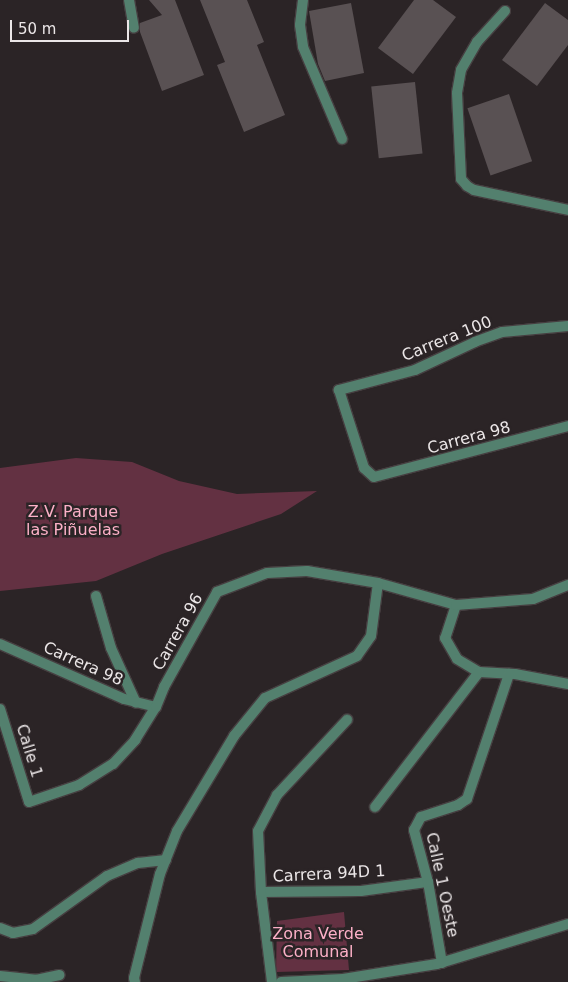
<!DOCTYPE html>
<html>
<head>
<meta charset="utf-8">
<style>
	body { margin:0 }
	#map { position:relative; width:568px; height:982px; overflow:hidden; background:#2b2426; font-family:"DejaVu Sans",sans-serif }
	div>[style] { position:absolute }
	[style*='--x'] { left:calc(var(--x)*1px); top:calc(var(--y)*1px); width:calc(var(--w)*1px); rotate:calc(var(--a)*1deg) }
	.green>* { inset:0; background:#633142 }
	.building>* { inset:0; background:#595153; transform-origin:0 0 }
	.roads { filter:drop-shadow(1px 0 #463f41) drop-shadow(-1px 0 #463f41) drop-shadow(0 1px #463f41) drop-shadow(0 -1px #463f41) }
	.street>* { height:10px; margin:-5px; padding:0 5px; transform-origin:5px; border-radius:5px; background:#53806e }
	span { translate:-50% -50%; white-space:nowrap; text-align:center; line-height:1.15; -webkit-text-stroke:5px #2b2426; paint-order:stroke }
	.street-label { font-size:16px; color:#ebe6e7 }
	.park-label { font-size:16px; color:#fcb0c7 }
	.scale { position:absolute; left:10px; top:20px; width:119px; height:22px; box-sizing:border-box; border:2px solid #ebe6e7; border-top:0; padding-left:6px; font-size:15px; line-height:18px; white-space:nowrap; color:#ebe6e7; -webkit-text-stroke:4px #2b2426; paint-order:stroke }
</style>
</head>
<body>
<div id="map">
	<div class="green">
		<div style="clip-path:polygon(76px 458px,132px 462px,179px 481px,237px 494px,317px 491px,281px 514px,162px 554px,96px 581px,0 591px,0 468px)"></div>
		<div style="clip-path:polygon(344px 912px,349px 970px,276px 972px,277px 921px)"></div>
	</div>
	<div class="building">
		<div style="clip-path:polygon(149px 0,175px 0,204px 75px,162px 91px,140px 32px,140px 23px,162px 15px)"></div>
		<div style="clip-path:polygon(200px 0,247px 0,264px 42px,257px 45px,285px 115px,244px 132px,217px 65px,225px 62px)"></div>
		<div style="clip-path:polygon(414px 0,433px 0,456px 17px,413px 74px,378px 48px)"></div>
		<div style="clip-path:polygon(351px 3px,364px 73px,325px 81px,318px 64px,309px 11px)"></div>
		<div style="clip-path:polygon(545px 3px,568px 20px,568px 45px,537px 86px,502px 60px)"></div>
		<div style="left:415px;top:82px;width:72px;height:44px;rotate:84deg"></div>
		<div style="left:509px;top:94px;width:71px;height:44px;rotate:71deg"></div>
	</div>
	<div class="roads">
		<div class="street">
			<div style="--x:129;--y:0;--w:28;--a:80"></div>
			<div style="--x:303;--y:0;--w:25;--a:97"></div>
			<div style="--x:300;--y:25;--w:22;--a:82"></div>
			<div style="--x:303;--y:47;--w:100;--a:67"></div>
			<div style="--x:505;--y:11;--w:42;--a:132.1"></div>
			<div style="--x:477;--y:42;--w:32;--a:120"></div>
			<div style="--x:461;--y:70;--w:23;--a:100"></div>
			<div style="--x:457;--y:93;--w:86;--a:87.3"></div>
			<div style="--x:461;--y:179;--w:9;--a:49"></div>
			<div style="--x:467;--y:186;--w:8;--a:30"></div>
			<div style="--x:474;--y:190;--w:96;--a:12"></div>
			<div style="--x:568;--y:326;--w:66;--a:174.8"></div>
			<div style="--x:502;--y:332;--w:29;--a:160"></div>
			<div style="--x:475;--y:342;--w:66;--a:155"></div>
			<div style="--x:415;--y:370;--w:79;--a:165.3"></div>
			<div style="--x:339;--y:390;--w:82;--a:72.2"></div>
			<div style="--x:364;--y:468;--w:13;--a:42"></div>
			<div style="--x:374;--y:477;--w:201;--a:-14.7"></div>
			<div style="--x:96;--y:596;--w:54;--a:73.9"></div>
			<div style="--x:111;--y:648;--w:60;--a:65.6"></div>
			<div style="--x:456;--y:605;--w:35;--a:108"></div>
			<div style="--x:445;--y:638;--w:24;--a:60"></div>
			<div style="--x:457;--y:659;--w:26;--a:31"></div>
			<div style="--x:479;--y:672;--w:36;--a:3"></div>
			<div style="--x:515;--y:674;--w:54;--a:10.7"></div>
			<div style="--x:0;--y:644;--w:136;--a:23.9"></div>
			<div style="--x:124;--y:699;--w:33;--a:14"></div>
			<div style="--x:0;--y:709;--w:97;--a:72.7"></div>
			<div style="--x:29;--y:802;--w:53;--a:-18.8"></div>
			<div style="--x:79;--y:785;--w:40;--a:-32"></div>
			<div style="--x:113;--y:764;--w:33;--a:-47"></div>
			<div style="--x:135;--y:740;--w:39;--a:-58"></div>
			<div style="--x:156;--y:707;--w:22;--a:-68"></div>
			<div style="--x:164;--y:687;--w:109;--a:-60.8"></div>
			<div style="--x:217;--y:592;--w:53;--a:-20.8"></div>
			<div style="--x:267;--y:573;--w:40;--a:-2.9"></div>
			<div style="--x:307;--y:571;--w:72;--a:9.6"></div>
			<div style="--x:378;--y:583;--w:81;--a:15.8"></div>
			<div style="--x:456;--y:605;--w:77;--a:-4.5"></div>
			<div style="--x:533;--y:599;--w:38;--a:-22"></div>
			<div style="--x:375;--y:807;--w:170;--a:-52.4"></div>
			<div style="--x:261;--y:892;--w:100;--a:-0.6"></div>
			<div style="--x:361;--y:891;--w:68;--a:-7.7"></div>
			<div style="--x:0;--y:928;--w:14;--a:21"></div>
			<div style="--x:13;--y:933;--w:20;--a:-11"></div>
			<div style="--x:33;--y:929;--w:91;--a:-35.6"></div>
			<div style="--x:107;--y:876;--w:34;--a:-23"></div>
			<div style="--x:138;--y:863;--w:28;--a:-6"></div>
			<div style="--x:442;--y:963;--w:82;--a:-99.8"></div>
			<div style="--x:428;--y:882;--w:54;--a:-105.1"></div>
			<div style="--x:414;--y:830;--w:15;--a:-62"></div>
			<div style="--x:421;--y:817;--w:39;--a:-18"></div>
			<div style="--x:458;--y:805;--w:11;--a:-34"></div>
			<div style="--x:467;--y:799;--w:132;--a:-71.4"></div>
			<div style="--x:0;--y:976;--w:36;--a:6"></div>
			<div style="--x:36;--y:980;--w:24;--a:-12"></div>
			<div style="--x:135;--y:982;--w:4;--a:-104"></div>
			<div style="--x:134;--y:978;--w:107;--a:-76"></div>
			<div style="--x:160;--y:874;--w:46;--a:-68.4"></div>
			<div style="--x:177;--y:831;--w:111;--a:-59"></div>
			<div style="--x:234;--y:736;--w:49;--a:-50.8"></div>
			<div style="--x:265;--y:698;--w:101;--a:-24.5"></div>
			<div style="--x:357;--y:656;--w:24;--a:-55"></div>
			<div style="--x:371;--y:636;--w:53;--a:-82.5"></div>
			<div style="--x:272;--y:982;--w:91;--a:-97"></div>
			<div style="--x:261;--y:892;--w:61;--a:-92.8"></div>
			<div style="--x:258;--y:831;--w:41;--a:-62.2"></div>
			<div style="--x:277;--y:795;--w:103;--a:-47"></div>
			<div style="--x:281;--y:982;--w:62;--a:-2.8"></div>
			<div style="--x:343;--y:979;--w:95;--a:-9.1"></div>
			<div style="--x:437;--y:964;--w:137;--a:-17"></div>
		</div>
	</div>
	<div class="street-label">
		<span style="left:447px;top:339px;rotate:-22deg">Carrera 100</span>
		<span style="left:469px;top:438px;rotate:-15deg">Carrera 98</span>
		<span style="left:178px;top:632px;rotate:-61deg">Carrera 96</span>
		<span style="left:83px;top:664px;rotate:24deg">Carrera 98</span>
		<span style="left:29px;top:751px;rotate:73deg">Calle 1</span>
		<span style="left:329px;top:874px;rotate:-3deg">Carrera 94D 1</span>
		<span style="left:442px;top:885px;rotate:78deg">Calle 1 Oeste</span>
	</div>
	<div class="park-label">
		<span style="left:73px;top:521px">Z.V. Parque<br>las Piñuelas</span>
		<span style="left:318px;top:943px">Zona Verde<br>Comunal</span>
	</div>
	<div class="scale">50 m</div>
</div>
</body>
</html>
